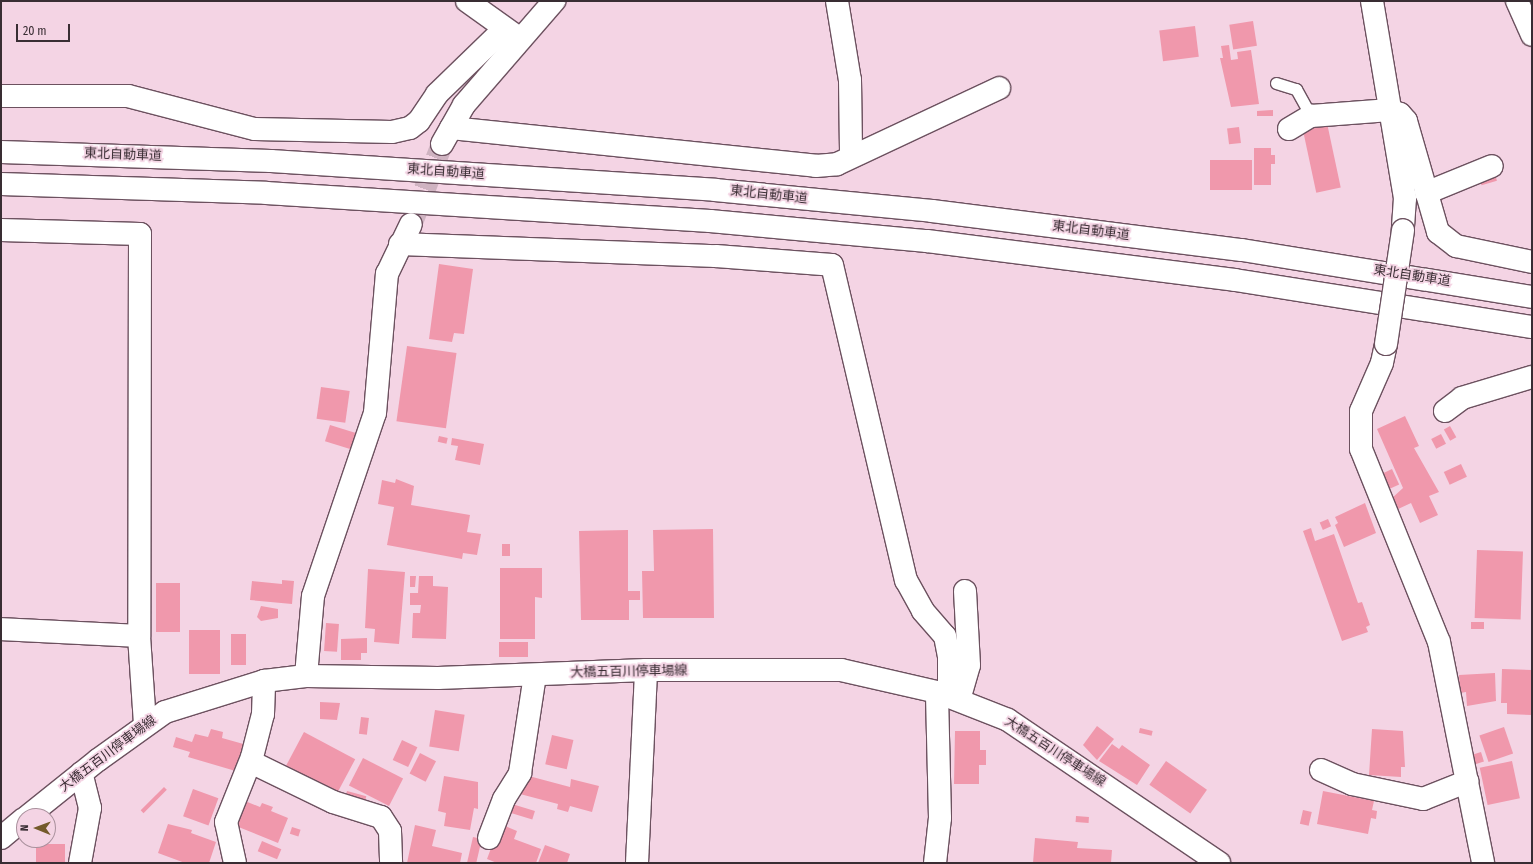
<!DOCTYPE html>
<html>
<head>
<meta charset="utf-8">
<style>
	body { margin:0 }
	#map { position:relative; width:1533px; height:864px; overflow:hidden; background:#f4d4e4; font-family:"Fira Sans Condensed","Noto Sans JP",sans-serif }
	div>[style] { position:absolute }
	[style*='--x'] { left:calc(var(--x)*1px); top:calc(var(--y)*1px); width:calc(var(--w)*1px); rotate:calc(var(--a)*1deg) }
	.building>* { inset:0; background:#f098ac; transform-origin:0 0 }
	.tertiary-tunnel>* { height:22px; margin-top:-11px; transform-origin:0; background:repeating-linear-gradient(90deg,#cfb3c1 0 22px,transparent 0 33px) }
	.roads { filter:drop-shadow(1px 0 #6c515f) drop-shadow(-1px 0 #6c515f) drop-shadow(0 1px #6c515f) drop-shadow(0 -1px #6c515f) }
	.service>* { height:11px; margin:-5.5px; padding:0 5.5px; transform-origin:5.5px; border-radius:5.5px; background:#fff }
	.minor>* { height:22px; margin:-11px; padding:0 11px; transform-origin:11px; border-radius:11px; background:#fff }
	.tertiary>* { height:22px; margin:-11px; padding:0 11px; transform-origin:11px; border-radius:11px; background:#fff }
	.secondary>* { height:22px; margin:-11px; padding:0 11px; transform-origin:11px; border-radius:11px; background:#fff }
	.motorway>* { height:22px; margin:-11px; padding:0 11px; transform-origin:11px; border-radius:11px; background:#fff }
	.bridges { filter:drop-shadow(1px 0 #6c515f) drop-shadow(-1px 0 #6c515f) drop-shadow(0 1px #6c515f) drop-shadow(0 -1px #6c515f) }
	.minor-bridge>* { height:22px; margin:-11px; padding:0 11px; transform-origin:11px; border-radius:11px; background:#fff }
	span { translate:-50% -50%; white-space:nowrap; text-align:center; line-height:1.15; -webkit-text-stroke:3.5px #f4d4e4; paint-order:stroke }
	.street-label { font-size:13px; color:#392d33 }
	.frame { position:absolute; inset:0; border:2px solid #392d33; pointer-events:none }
	.north { position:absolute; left:16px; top:808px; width:40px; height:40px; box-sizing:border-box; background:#f4d4e4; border:1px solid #a9919d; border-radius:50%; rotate:271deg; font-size:11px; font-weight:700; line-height:16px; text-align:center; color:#392d33 }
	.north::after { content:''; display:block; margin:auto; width:14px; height:18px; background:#745a2b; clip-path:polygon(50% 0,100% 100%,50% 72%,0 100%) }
	.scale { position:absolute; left:16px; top:24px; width:54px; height:18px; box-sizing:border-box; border:2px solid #392d33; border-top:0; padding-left:5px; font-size:12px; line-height:14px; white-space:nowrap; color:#392d33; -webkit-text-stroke:3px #f4d4e4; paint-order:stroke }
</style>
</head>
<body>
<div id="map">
	<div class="building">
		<div style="left:1253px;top:21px;width:25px;height:24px;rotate:81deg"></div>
		<div style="left:1195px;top:26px;width:31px;height:36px;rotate:83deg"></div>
		<div style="clip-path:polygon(1229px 45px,1231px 60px,1238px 59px,1237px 52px,1251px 50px,1259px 104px,1231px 107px,1220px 58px,1223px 58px,1221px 46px)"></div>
		<div style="clip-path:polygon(1273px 110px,1273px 116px,1257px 116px,1257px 111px)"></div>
		<div style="left:1327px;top:123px;width:66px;height:25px;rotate:78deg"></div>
		<div style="left:1239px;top:127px;width:16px;height:12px;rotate:83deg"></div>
		<div style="clip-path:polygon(1254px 148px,1271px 148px,1271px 155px,1275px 155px,1275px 164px,1271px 164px,1271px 185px,1254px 185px)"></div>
		<div style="left:1252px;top:160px;width:30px;height:42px;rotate:90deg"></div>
		<div style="left:1495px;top:174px;width:7px;height:16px;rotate:74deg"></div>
		<div style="clip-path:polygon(439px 264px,473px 269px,464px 334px,454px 333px,452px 342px,429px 339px)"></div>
		<div style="left:407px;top:346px;width:50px;height:76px;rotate:8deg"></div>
		<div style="left:321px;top:387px;width:29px;height:32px;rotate:8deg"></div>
		<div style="clip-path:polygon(1405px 416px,1419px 446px,1414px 448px,1439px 492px,1429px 496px,1438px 515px,1420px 523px,1411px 503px,1396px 510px,1391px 499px,1403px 488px,1377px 429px)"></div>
		<div style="left:330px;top:425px;width:27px;height:17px;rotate:17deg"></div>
		<div style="left:1450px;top:426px;width:13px;height:7px;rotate:61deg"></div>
		<div style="left:1441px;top:434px;width:11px;height:11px;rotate:63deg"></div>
		<div style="left:439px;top:436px;width:9px;height:6px;rotate:13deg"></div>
		<div style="clip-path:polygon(452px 438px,484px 444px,480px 465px,455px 460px,458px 446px,451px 445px)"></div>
		<div style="left:1461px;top:464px;width:14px;height:19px;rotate:65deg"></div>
		<div style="left:1392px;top:469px;width:17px;height:11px;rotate:65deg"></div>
		<div style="clip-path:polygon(396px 479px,414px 486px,411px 505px,470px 515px,467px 532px,481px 534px,477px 555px,463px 553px,462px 559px,387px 545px,394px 507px,378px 504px,382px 480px,395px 483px)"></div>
		<div style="clip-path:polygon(1365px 503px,1376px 533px,1344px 547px,1335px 525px,1338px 523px,1335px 517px)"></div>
		<div style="left:1328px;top:519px;width:8px;height:9px;rotate:67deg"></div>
		<div style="clip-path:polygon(1311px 528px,1315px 541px,1334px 534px,1358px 603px,1362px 602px,1370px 625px,1366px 627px,1368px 632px,1342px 641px,1303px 531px)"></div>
		<div style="clip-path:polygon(713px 529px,714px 618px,643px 618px,642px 571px,654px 571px,653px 530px)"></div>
		<div style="clip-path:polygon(628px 530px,628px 591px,640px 591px,640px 600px,629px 600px,629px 620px,581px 620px,579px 531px)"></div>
		<div style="left:502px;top:544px;width:8px;height:12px"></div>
		<div style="left:1477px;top:550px;width:46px;height:68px;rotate:2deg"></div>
		<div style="clip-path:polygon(500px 568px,542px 568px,542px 598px,535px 597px,535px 639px,500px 639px)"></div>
		<div style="clip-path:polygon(368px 569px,405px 572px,399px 644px,374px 642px,375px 629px,365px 628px)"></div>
		<div style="clip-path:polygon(410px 576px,416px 576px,415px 587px,410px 587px)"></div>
		<div style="clip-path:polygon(419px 576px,433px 576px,433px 586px,448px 587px,446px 639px,412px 638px,413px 613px,420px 613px,421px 605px,410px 605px,410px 593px,418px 593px)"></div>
		<div style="clip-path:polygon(282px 580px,294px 581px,292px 604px,250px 600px,252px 581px,282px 584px)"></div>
		<div style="left:156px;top:583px;width:24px;height:49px"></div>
		<div style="clip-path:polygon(261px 606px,278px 609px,278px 618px,261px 621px,257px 617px)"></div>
		<div style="left:1484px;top:622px;width:7px;height:13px;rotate:90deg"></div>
		<div style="left:326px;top:623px;width:13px;height:28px;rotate:4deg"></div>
		<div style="left:189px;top:630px;width:31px;height:44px"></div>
		<div style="left:231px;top:634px;width:15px;height:31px"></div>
		<div style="clip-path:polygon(367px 638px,367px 653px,361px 653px,361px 660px,341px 660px,341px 639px)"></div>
		<div style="left:499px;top:642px;width:29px;height:15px"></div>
		<div style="clip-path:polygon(1502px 669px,1532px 670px,1532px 715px,1507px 714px,1507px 703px,1501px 703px)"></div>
		<div style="clip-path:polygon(1495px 673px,1496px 701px,1467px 706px,1466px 692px,1460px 693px,1459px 675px)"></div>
		<div style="clip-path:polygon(320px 702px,340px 703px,337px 720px,320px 719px)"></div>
		<div style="left:435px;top:710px;width:30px;height:37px;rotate:9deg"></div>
		<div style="left:361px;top:717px;width:8px;height:17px;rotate:7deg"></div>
		<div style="clip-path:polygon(1097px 726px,1114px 739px,1097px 760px,1083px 745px)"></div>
		<div style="left:1504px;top:727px;width:28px;height:26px;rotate:71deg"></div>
		<div style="left:1140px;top:728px;width:13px;height:5px;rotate:13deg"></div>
		<div style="clip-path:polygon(211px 729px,223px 732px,222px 738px,247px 745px,239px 772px,188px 757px,190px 752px,173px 747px,176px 737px,192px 742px,195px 734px,208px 737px)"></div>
		<div style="clip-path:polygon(1372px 729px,1403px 731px,1405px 767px,1401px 767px,1401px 777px,1369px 775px)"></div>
		<div style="clip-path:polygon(955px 731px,980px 731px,980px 750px,986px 750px,986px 765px,979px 765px,979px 784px,954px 784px)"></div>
		<div style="left:304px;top:732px;width:58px;height:38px;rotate:28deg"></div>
		<div style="left:552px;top:735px;width:22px;height:30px;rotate:13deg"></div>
		<div style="left:402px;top:740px;width:17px;height:22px;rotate:25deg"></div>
		<div style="clip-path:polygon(1112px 744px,1119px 749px,1122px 745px,1150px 765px,1137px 785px,1099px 761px)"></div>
		<div style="left:1481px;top:752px;width:10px;height:9px;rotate:73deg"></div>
		<div style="left:420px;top:753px;width:18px;height:23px;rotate:27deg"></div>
		<div style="left:363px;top:758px;width:45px;height:31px;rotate:27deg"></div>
		<div style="left:1166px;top:761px;width:50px;height:29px;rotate:35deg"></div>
		<div style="left:1512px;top:761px;width:38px;height:33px;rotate:78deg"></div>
		<div style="clip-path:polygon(525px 775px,570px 787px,571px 779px,599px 786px,592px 812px,570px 806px,568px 812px,557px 809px,558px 804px,520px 794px)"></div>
		<div style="clip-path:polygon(444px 776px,478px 782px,478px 809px,474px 808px,470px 830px,444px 826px,446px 813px,438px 811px)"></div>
		<div style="left:164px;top:787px;width:4px;height:33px;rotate:45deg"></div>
		<div style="left:193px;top:789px;width:27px;height:29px;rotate:20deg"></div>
		<div style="left:347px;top:791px;width:20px;height:6px;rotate:15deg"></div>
		<div style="clip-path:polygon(1323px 791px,1374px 801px,1372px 810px,1377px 811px,1376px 819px,1371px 818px,1368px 834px,1317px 824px)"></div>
		<div style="clip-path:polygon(245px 801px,260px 807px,262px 803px,273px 807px,271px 811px,288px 818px,278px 843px,236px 826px)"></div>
		<div style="left:512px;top:804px;width:24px;height:9px;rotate:17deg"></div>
		<div style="left:1303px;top:810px;width:9px;height:14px;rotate:13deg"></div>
		<div style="left:1076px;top:816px;width:13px;height:6px;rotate:4deg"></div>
		<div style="clip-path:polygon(168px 824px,192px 830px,191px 833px,216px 842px,209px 863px,185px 863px,158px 853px)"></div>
		<div style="clip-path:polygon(500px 824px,517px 831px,514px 839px,541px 849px,536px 863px,497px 863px,487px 859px)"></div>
		<div style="clip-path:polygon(415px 825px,436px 830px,432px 846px,462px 853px,460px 863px,407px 863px)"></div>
		<div style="left:292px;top:827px;width:9px;height:7px;rotate:18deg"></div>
		<div style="left:473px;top:837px;width:9px;height:27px;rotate:13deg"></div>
		<div style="clip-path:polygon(1035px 838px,1078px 842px,1077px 848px,1112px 850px,1111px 863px,1033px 863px)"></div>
		<div style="left:262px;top:841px;width:21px;height:11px;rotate:23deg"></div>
		<div style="left:65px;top:844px;width:19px;height:29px;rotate:90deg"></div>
		<div style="clip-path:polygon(545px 845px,570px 854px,567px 863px,538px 863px)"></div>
	</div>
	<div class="tertiary-tunnel">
		<div style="--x:413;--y:220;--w:81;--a:-69.1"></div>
	</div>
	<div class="roads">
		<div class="service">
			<div style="--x:1276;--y:83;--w:21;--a:17"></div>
			<div style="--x:1296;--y:89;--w:31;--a:61"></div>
		</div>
		<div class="minor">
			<div style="--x:467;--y:1;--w:60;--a:35.5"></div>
			<div style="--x:837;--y:1;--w:80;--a:80.7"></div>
			<div style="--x:850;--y:80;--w:75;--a:89.2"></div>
			<div style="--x:1372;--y:1;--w:200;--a:80.5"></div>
			<div style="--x:1405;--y:198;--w:32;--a:94"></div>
			<div style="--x:1517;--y:1;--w:37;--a:66"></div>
			<div style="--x:1;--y:96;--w:127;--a:0"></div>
			<div style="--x:128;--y:96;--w:131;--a:14.6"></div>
			<div style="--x:255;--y:129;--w:137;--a:1.3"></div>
			<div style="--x:392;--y:132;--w:18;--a:-13"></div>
			<div style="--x:410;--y:128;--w:11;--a:-38"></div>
			<div style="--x:419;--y:121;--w:32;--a:-56"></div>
			<div style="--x:437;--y:94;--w:93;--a:-44.1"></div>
			<div style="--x:451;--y:128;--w:367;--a:5.9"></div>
			<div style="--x:816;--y:166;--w:21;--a:-5"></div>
			<div style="--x:837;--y:164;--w:179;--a:-25.1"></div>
			<div style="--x:1289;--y:129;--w:26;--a:-31"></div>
			<div style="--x:1311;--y:116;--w:79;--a:-4.3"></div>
			<div style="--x:1390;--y:110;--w:11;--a:22"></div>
			<div style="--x:1400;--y:114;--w:9;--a:49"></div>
			<div style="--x:1406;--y:121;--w:116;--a:73.9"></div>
			<div style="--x:1438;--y:232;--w:23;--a:38"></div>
			<div style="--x:1456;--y:246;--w:78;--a:11.9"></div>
			<div style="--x:1426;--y:193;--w:71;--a:-22.2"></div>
			<div style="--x:1;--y:230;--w:139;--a:1.6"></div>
			<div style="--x:140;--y:234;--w:402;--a:90.1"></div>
			<div style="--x:139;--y:636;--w:88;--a:86.1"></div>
			<div style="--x:400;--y:244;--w:316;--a:2.2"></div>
			<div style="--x:716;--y:256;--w:116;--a:4.4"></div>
			<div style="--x:832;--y:265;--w:324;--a:76.8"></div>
			<div style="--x:906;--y:580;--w:35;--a:61"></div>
			<div style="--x:923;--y:611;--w:33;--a:49"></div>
			<div style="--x:945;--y:636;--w:21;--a:79"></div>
			<div style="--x:949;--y:657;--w:39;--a:90"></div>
			<div style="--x:1386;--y:344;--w:19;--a:102"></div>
			<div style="--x:1382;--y:363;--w:52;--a:113.6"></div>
			<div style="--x:1361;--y:411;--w:38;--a:90"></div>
			<div style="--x:1361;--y:449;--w:208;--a:68"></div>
			<div style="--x:1439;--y:642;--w:225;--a:78.7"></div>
			<div style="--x:1445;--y:411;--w:21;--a:-37"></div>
			<div style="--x:1462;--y:398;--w:73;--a:-16.7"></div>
			<div style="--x:1;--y:629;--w:138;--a:2.9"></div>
			<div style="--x:959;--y:700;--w:36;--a:-74"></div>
			<div style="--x:969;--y:665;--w:74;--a:-93.1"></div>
			<div style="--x:251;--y:762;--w:91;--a:26"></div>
			<div style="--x:333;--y:802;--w:50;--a:17.4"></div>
			<div style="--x:381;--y:817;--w:17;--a:57"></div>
			<div style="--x:390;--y:831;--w:32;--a:88"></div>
			<div style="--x:1321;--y:770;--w:34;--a:24"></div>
			<div style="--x:1352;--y:784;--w:73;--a:11.9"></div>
			<div style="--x:1423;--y:799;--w:48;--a:-21.8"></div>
			<div style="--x:489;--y:838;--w:42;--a:-69"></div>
			<div style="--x:504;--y:799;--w:31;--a:-58"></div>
			<div style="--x:520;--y:773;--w:99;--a:-81.3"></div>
			<div style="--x:80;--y:863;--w:56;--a:-79.7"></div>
			<div style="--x:90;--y:808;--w:36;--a:-104"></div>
			<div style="--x:235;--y:863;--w:42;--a:-102.4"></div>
			<div style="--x:226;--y:822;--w:70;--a:-68.2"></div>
			<div style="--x:252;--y:757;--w:44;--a:-75.7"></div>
			<div style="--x:263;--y:714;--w:33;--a:-88"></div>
			<div style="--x:637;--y:863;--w:193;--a:-87.3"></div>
			<div style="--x:935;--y:863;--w:45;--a:-83.7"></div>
			<div style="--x:940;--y:818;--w:126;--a:-91.4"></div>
		</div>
		<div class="tertiary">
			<div style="--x:442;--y:144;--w:45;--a:-60.6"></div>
			<div style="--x:464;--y:105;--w:138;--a:-49.1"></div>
			<div style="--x:306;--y:676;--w:80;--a:-85"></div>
			<div style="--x:313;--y:596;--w:193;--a:-71.3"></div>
			<div style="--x:375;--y:413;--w:140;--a:-85.1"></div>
			<div style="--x:387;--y:274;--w:55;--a:-64.4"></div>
		</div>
		<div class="secondary">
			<div style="--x:28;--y:816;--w:90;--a:-38.7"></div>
			<div style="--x:98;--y:760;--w:82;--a:-35.6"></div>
			<div style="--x:165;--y:712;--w:104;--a:-17.4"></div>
			<div style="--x:264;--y:681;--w:42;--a:-6.8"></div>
			<div style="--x:306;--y:676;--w:132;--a:0.9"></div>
			<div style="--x:438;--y:678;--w:208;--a:-2.2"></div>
			<div style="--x:646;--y:670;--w:195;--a:0"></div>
			<div style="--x:841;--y:670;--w:98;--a:12.9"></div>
			<div style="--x:937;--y:692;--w:76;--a:21.5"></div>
			<div style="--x:1008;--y:720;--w:255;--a:34.1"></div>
			<div style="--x:1;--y:838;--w:30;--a:-40"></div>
		</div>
		<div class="motorway">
			<div style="--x:1;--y:152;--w:270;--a:1.9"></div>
			<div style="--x:271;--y:161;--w:445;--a:3.7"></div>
			<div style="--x:715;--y:190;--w:218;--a:5.5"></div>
			<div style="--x:932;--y:211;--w:312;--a:7.2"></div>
			<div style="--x:1242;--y:250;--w:294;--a:9.2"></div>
			<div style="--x:1;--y:184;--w:265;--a:1.9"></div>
			<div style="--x:266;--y:193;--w:445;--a:3.6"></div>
			<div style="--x:710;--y:221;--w:218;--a:5.3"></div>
			<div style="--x:927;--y:241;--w:310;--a:7.2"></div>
			<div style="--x:1235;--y:280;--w:301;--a:9"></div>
		</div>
	</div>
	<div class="bridges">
		<div class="minor-bridge">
			<div style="--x:1386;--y:344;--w:115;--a:-81.5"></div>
		</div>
	</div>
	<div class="street-label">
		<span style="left:123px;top:155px;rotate:2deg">東北自動車道</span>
		<span style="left:446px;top:172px;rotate:4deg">東北自動車道</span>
		<span style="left:769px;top:195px;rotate:6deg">東北自動車道</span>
		<span style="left:1091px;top:231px;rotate:7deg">東北自動車道</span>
		<span style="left:1412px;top:276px;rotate:9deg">東北自動車道</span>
		<span style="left:629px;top:672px;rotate:-1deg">大橋五百川停車場線</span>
		<span style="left:1055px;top:752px;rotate:33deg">大橋五百川停車場線</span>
		<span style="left:108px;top:754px;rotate:-37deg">大橋五百川停車場線</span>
	</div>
	<div class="frame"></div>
	<div class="north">N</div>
	<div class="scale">20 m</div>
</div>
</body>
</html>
